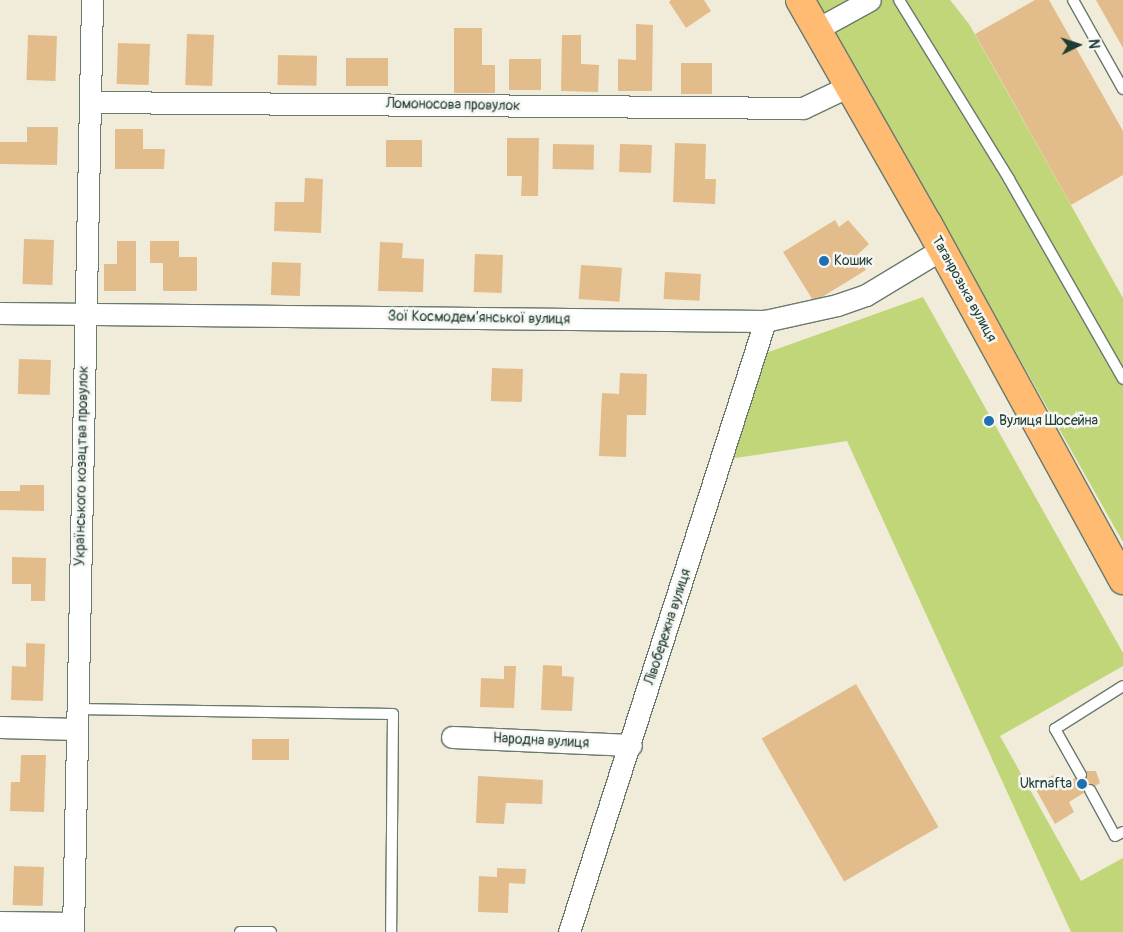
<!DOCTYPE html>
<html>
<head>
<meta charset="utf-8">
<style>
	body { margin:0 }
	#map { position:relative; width:1123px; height:932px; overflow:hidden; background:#f1ecd9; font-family:Pangolin,sans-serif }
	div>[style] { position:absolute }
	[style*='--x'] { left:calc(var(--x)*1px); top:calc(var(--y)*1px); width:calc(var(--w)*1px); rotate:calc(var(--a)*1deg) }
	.green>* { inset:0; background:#c1d579 }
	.building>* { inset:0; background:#e3bc8b; transform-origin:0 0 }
	.roads { filter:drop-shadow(1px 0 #687a6e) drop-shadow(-1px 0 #687a6e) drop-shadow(0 1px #687a6e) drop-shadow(0 -1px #687a6e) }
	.lane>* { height:10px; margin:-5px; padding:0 5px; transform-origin:5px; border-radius:5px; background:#fff }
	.street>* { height:21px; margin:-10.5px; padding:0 10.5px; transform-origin:10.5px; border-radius:10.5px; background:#fff }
	.highway>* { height:28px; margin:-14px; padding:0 14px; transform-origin:14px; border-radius:14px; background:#febb71 }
	.dots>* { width:14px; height:14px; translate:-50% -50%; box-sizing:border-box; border:2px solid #f6f6f2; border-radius:50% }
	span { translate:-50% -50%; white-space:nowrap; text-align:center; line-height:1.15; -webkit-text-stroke:5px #f6f6f2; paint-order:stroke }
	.street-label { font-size:14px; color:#1f3d34 }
	.poi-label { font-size:14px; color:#1f3d34 }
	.left { translate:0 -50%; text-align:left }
	.right { translate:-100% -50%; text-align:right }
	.north { position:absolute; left:1053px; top:20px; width:50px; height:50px; -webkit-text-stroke:4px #f6f6f2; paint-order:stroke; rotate:86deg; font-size:14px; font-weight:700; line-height:20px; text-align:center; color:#1f3d34 }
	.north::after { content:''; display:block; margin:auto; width:18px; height:22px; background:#1f3d34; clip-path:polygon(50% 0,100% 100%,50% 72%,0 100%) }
</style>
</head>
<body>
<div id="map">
	<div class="green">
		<div style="clip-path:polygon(817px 0,950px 0,969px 24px,1123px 298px,1123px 542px)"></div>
		<div style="clip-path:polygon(923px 297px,1123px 653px,1123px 666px,1000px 736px,1081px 881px,1123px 858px,1123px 932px,1071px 932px,847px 441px,729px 459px,763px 354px)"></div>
	</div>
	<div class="building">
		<div style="clip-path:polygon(671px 0,704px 0,711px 11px,686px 28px,669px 2px)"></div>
		<div style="clip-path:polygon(1035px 0,1049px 0,1123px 131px,1123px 175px,1071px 205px,975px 34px)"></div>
		<div style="clip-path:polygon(1096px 0,1123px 0,1123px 48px)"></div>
		<div style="clip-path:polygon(636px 24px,653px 25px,652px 91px,618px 91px,618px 59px,636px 60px)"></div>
		<div style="clip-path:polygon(454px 28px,482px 28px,482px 65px,495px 65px,495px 93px,454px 93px)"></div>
		<div style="left:187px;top:34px;width:27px;height:51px;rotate:2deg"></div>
		<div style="left:28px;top:35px;width:29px;height:45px;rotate:2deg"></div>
		<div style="clip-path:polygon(562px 35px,581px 35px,581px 64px,599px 65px,598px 92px,561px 91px)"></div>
		<div style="left:118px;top:43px;width:32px;height:41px;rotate:2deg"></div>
		<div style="left:278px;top:55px;width:39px;height:30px;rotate:1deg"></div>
		<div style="left:346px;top:58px;width:42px;height:28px"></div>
		<div style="left:509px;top:59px;width:32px;height:31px"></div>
		<div style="left:681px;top:63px;width:31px;height:31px"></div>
		<div style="clip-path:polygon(27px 127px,58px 127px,57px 165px,0 164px,0 142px,27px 142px)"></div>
		<div style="clip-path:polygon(115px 129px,143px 129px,143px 149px,165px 149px,164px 169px,115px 169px)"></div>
		<div style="clip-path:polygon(507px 138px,539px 138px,538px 196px,521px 196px,522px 176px,507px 176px)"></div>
		<div style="left:386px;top:140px;width:36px;height:27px"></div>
		<div style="clip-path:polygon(675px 143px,706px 144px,705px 179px,716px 179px,715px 204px,673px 202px)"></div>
		<div style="left:553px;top:144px;width:41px;height:25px;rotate:1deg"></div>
		<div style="left:620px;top:144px;width:32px;height:28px;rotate:2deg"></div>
		<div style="clip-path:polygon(305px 178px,323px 179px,321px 233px,274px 231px,275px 202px,304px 202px)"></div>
		<div style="clip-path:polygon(835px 220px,839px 227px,848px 220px,869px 244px,857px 255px,866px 270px,814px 302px,783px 252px)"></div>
		<div style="left:24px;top:239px;width:30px;height:45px;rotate:2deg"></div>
		<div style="clip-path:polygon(117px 241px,136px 241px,136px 291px,104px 291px,104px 264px,117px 264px)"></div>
		<div style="clip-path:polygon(150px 241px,179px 241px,179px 257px,197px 257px,197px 291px,163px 291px,163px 263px,150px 263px)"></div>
		<div style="clip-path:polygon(380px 242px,403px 243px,402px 258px,424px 259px,423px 292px,378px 291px)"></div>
		<div style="left:475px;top:254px;width:28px;height:38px;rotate:2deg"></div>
		<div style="left:272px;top:262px;width:29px;height:33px;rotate:2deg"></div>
		<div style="left:581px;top:265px;width:41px;height:34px;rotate:4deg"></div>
		<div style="left:665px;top:272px;width:36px;height:27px;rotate:3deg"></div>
		<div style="left:19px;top:359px;width:32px;height:35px;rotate:2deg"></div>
		<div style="left:492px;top:368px;width:31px;height:33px;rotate:2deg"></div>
		<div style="clip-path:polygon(620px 373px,647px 374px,646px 415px,627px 415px,626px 457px,599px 456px,602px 393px,619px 394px)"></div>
		<div style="clip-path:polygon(20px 485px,44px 485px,44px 511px,0 510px,0 491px,20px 491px)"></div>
		<div style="clip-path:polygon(12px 557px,46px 558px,45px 601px,31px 601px,31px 584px,12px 584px)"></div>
		<div style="clip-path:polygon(26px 643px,45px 644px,43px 701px,11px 700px,12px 666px,26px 667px)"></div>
		<div style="clip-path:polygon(543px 665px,562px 666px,562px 676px,574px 677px,572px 711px,541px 710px)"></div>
		<div style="clip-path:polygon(504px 666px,516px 666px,514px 708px,480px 707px,481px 678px,504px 679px)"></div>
		<div style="left:856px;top:684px;width:165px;height:109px;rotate:60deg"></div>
		<div style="left:252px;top:739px;width:37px;height:21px"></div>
		<div style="clip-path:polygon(21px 755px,46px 755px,44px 812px,10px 811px,11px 782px,20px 782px)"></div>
		<div style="clip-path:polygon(1087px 771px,1096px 771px,1100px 783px,1069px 802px,1074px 812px,1055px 824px,1034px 786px,1053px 775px,1060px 787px)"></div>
		<div style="clip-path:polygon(478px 776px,543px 780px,542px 804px,506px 803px,504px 824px,476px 823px)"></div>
		<div style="left:14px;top:866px;width:30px;height:39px;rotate:2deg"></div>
		<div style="clip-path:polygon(497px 868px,526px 869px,525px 884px,509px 883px,508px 913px,478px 912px,479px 876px,497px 877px)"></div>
	</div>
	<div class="roads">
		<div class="lane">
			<div style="--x:899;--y:0;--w:210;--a:58.4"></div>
			<div style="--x:1009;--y:179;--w:230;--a:60.3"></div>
			<div style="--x:1073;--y:0;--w:102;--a:60.7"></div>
			<div style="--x:77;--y:709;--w:316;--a:0.9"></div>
			<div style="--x:393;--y:714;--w:218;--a:90.5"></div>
			<div style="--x:1081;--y:775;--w:53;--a:-119.5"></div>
			<div style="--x:1055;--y:729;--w:80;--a:-32.3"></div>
			<div style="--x:1090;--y:790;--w:52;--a:61.5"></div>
			<div style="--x:1115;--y:836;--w:9;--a:-27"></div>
			<div style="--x:240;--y:932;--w:31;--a:0"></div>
		</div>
		<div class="street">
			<div style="--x:817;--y:29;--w:60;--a:-28.7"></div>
			<div style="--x:90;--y:102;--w:713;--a:0.48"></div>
			<div style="--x:803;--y:108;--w:51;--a:-25.6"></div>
			<div style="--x:0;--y:313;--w:765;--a:0.6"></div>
			<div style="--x:765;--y:321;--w:74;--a:-12.5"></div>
			<div style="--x:837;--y:305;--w:31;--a:-19"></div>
			<div style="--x:866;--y:295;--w:89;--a:-31.2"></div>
			<div style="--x:0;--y:727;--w:77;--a:1.5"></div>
			<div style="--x:452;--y:737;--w:179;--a:2.6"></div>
			<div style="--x:0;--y:922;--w:73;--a:0.8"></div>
			<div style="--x:73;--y:932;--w:932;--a:-88.83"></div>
			<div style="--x:569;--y:932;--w:642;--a:-72.21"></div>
		</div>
		<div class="highway">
			<div style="--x:800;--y:0;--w:258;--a:60.3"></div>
			<div style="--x:928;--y:224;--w:406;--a:61.3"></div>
		</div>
	</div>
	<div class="dots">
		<div style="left:824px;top:261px;background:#1f6fb2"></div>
		<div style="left:989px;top:421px;background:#1f6fb2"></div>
		<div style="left:1082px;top:784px;background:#1f6fb2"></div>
	</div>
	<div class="street-label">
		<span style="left:453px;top:105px;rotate:1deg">Ломоносова провулок</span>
		<span style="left:964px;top:289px;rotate:61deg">Таганрозька вулиця</span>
		<span style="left:479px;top:318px;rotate:1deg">Зої Космодем’янської вулиця</span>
		<span style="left:82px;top:466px;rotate:-89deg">Українського козацтва провулок</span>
		<span style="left:668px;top:627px;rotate:-72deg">Лівобережна вулиця</span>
		<span style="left:541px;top:741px;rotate:3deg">Народна вулиця</span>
	</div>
	<div class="poi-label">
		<span class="left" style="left:834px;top:261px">Кошик</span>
		<span class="left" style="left:999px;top:421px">Вулиця Шосейна</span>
		<span class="right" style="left:1072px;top:784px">Ukrnafta</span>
	</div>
	<div class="north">N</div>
</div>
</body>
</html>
